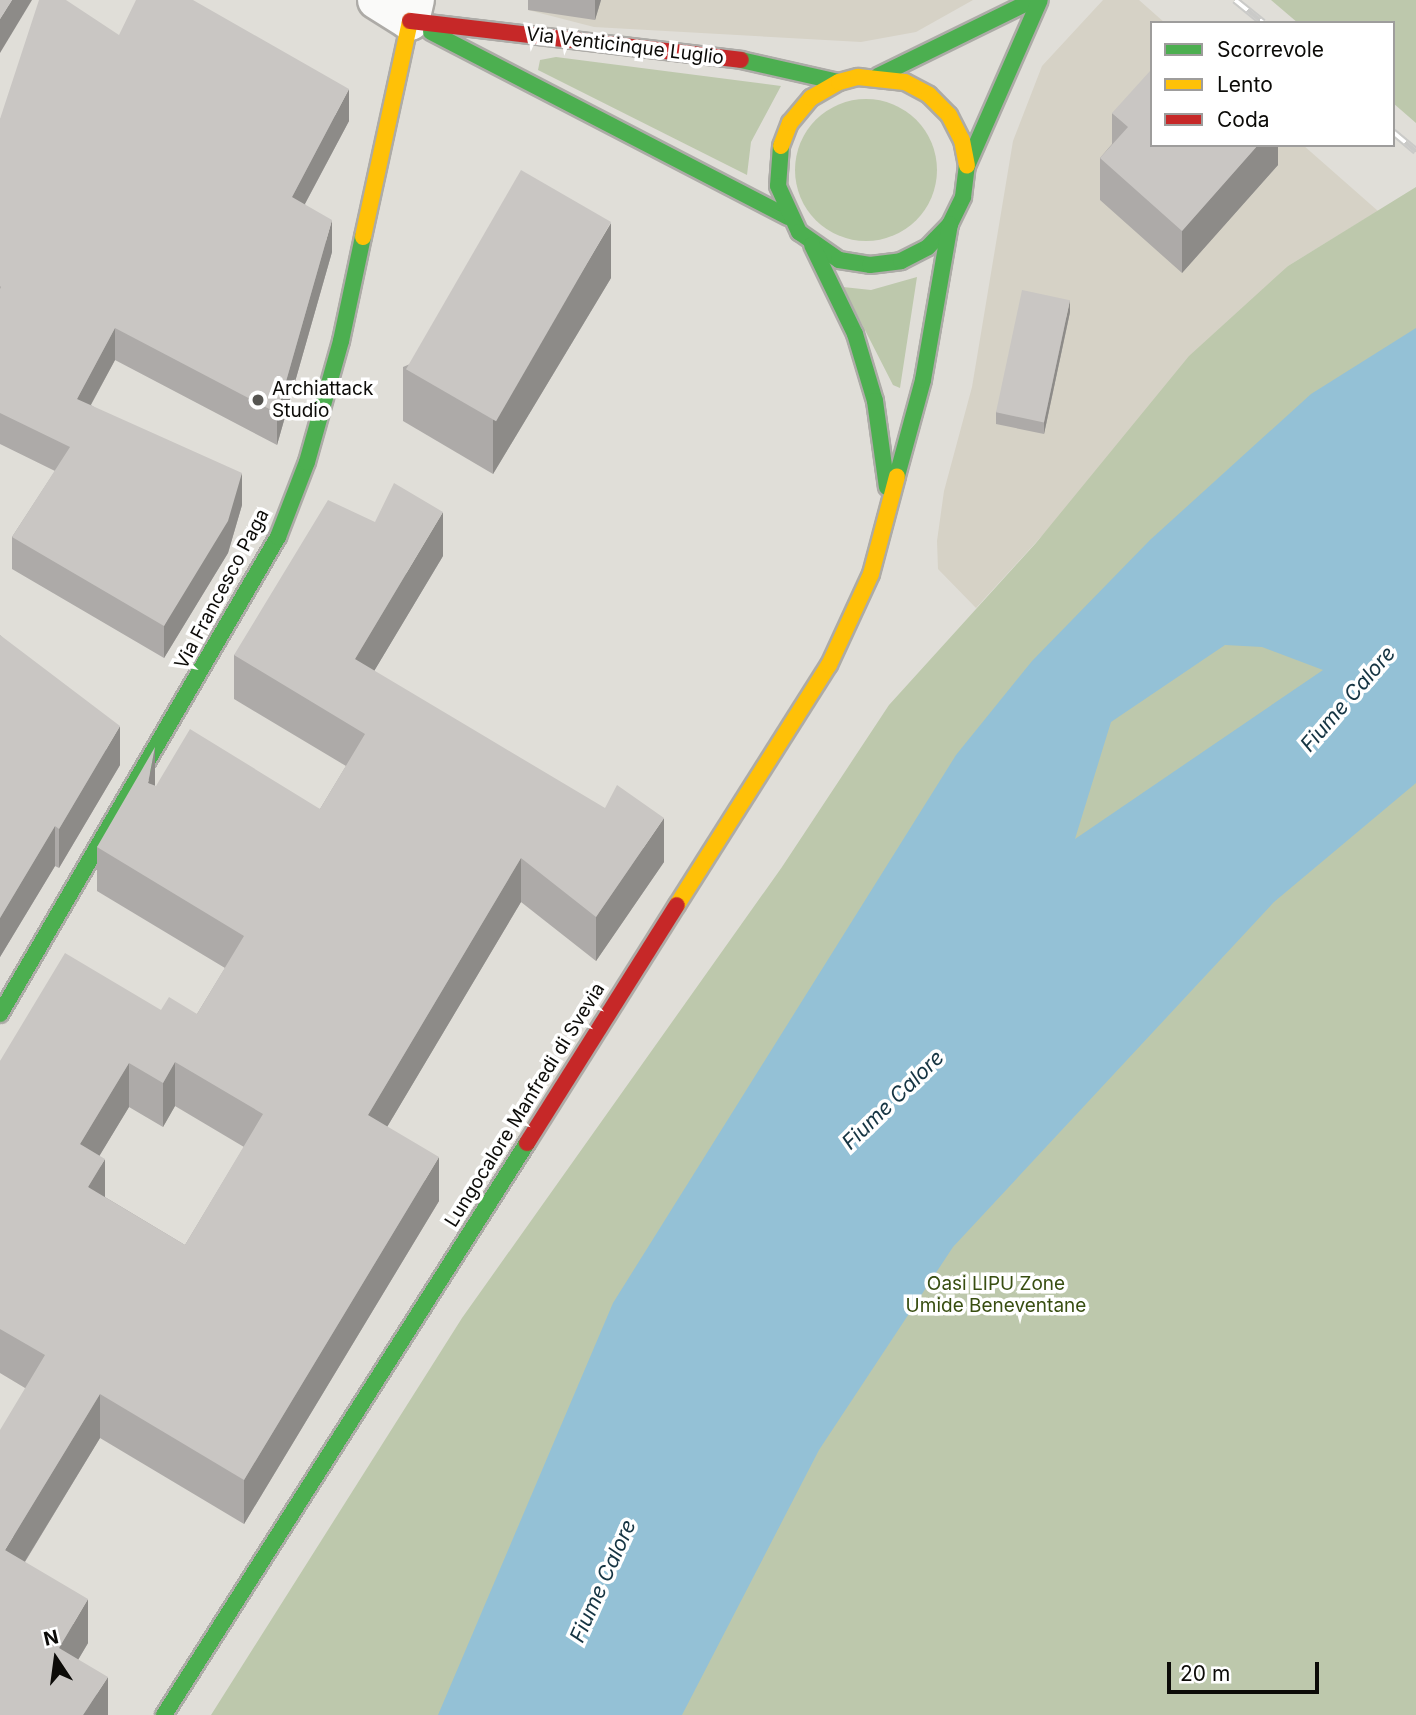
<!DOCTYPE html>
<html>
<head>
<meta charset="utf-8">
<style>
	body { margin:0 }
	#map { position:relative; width:1416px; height:1715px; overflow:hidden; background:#e0ded8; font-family:Inter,sans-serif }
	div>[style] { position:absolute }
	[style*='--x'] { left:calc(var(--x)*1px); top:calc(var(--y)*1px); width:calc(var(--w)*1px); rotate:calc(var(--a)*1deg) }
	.built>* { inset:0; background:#d6d2c6 }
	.green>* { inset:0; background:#bdc8ac }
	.round { border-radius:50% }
	.water>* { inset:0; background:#94c1d6 }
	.roads { filter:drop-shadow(2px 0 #adaba7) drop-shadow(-2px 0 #adaba7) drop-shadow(0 2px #adaba7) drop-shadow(0 -2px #adaba7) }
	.street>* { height:38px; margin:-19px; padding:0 19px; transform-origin:19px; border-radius:19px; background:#fafaf9 }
	.fast>* { height:16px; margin:-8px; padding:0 8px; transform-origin:8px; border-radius:8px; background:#4caf50 }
	.slow>* { height:16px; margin:-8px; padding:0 8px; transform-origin:8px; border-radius:8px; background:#ffc107 }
	.jam>* { height:16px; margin:-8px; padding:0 8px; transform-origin:8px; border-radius:8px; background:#c62828 }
	.rail>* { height:8px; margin-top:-4px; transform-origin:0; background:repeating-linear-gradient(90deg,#fff 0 16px,#cacac8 0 32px); box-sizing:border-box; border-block:2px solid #cacac8 }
	.wall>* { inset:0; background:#adaaa8 }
	.shaded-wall>* { inset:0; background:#8d8b88 }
	.building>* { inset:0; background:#c9c6c3; transform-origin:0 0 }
	.dots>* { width:19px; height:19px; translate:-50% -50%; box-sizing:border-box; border:4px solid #fff; border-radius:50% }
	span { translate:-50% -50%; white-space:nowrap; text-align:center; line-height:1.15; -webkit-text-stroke:7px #fff; paint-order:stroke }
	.street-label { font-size:19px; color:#0c0b08 }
	.poi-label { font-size:19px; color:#0c0b08 }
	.left { translate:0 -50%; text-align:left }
	.park-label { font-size:19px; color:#384e11 }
	.water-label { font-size:21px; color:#153442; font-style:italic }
	.legend { position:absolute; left:1150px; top:21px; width:245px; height:126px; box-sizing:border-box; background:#fff; border:2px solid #9e9d9c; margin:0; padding:9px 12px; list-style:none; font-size:21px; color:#0c0b08 }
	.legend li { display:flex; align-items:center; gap:14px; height:35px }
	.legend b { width:35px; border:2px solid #9e9d9c }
	.north { position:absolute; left:21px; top:1624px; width:70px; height:70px; -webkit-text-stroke:5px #fff; paint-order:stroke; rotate:347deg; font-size:19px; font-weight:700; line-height:28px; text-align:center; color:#0c0b08 }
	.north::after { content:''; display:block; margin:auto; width:24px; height:32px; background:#0c0b08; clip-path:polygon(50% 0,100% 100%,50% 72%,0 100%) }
	.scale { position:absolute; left:1167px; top:1662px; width:152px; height:32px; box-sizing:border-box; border:4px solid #0c0b08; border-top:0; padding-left:9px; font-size:21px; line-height:24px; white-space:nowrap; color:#0c0b08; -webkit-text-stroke:5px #fff; paint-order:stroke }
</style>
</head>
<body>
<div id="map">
	<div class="built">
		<div style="clip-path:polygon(530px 0,973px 0,916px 32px,861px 42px,594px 27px,528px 10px)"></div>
		<div style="clip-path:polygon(1103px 0,1139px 0,1165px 23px,1152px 23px,1152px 145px,1303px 145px,1378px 211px,1288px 266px,976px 608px,938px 569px,937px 541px,944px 491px,972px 387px,1013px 141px,1042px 66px)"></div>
	</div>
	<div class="green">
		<div style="clip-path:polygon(1271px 0,1416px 0,1416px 123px,1393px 103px,1393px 23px,1298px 23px)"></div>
		<div style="clip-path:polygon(556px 57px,781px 86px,751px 142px,747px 175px,538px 70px,540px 60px)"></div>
		<div class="round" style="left:795px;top:99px;width:142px;height:142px"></div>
		<div style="clip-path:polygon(1416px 187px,1416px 1715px,211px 1715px,462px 1318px,782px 867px,889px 705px,1036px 543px,1189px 356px,1288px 266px)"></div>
		<div style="clip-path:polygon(917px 277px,900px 388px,893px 385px,843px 287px,871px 290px)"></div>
	</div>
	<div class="water">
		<div style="clip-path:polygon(evenodd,1416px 328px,1416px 783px,1274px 902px,953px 1247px,819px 1450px,682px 1715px,438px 1715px,613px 1303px,956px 755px,1032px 661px,1150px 540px,1311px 394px,1416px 328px,1225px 645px,1262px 647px,1323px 670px,1075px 839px,1111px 722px,1225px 645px)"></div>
	</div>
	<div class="roads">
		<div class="street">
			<div style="--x:377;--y:0;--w:39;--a:32"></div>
			<div style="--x:410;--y:21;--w:22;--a:-77"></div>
		</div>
		<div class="fast">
			<div style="--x:431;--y:32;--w:402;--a:27.4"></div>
			<div style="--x:741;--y:60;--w:100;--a:12.7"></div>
			<div style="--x:878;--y:76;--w:173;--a:-26.1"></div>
			<div style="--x:781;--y:146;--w:40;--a:94.3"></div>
			<div style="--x:778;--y:186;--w:51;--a:65.5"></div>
			<div style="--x:799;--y:232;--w:49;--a:35"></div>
			<div style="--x:839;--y:260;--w:31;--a:9"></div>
			<div style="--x:870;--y:265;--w:31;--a:-7"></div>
			<div style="--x:901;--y:261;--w:30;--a:-27"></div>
			<div style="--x:928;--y:247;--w:32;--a:-46"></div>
			<div style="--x:950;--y:224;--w:30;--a:-64"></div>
			<div style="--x:963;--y:197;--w:31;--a:-83"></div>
			<div style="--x:967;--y:166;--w:181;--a:-66.3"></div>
			<div style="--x:812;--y:245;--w:99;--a:64.2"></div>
			<div style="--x:855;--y:334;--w:70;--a:73.4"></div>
			<div style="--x:875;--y:401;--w:87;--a:82.1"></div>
			<div style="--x:897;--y:476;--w:99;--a:-74.8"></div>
			<div style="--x:923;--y:380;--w:158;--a:-80.2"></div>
			<div style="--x:0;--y:1014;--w:552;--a:-59.77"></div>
			<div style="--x:278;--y:537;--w:80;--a:-68.9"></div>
			<div style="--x:307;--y:462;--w:126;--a:-74.3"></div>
			<div style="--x:341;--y:341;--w:106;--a:-78.1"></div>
			<div style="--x:164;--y:1715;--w:677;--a:-57.6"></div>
		</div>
		<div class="slow">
			<div style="--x:781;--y:146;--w:25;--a:-69"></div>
			<div style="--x:790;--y:123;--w:33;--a:-50"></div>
			<div style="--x:811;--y:98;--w:32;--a:-30"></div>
			<div style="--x:839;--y:82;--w:20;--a:-15"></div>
			<div style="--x:858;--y:77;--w:47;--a:6.1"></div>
			<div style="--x:905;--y:82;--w:27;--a:28"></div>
			<div style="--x:929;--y:95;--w:28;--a:45"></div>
			<div style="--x:949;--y:115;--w:28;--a:63"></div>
			<div style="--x:962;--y:140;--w:26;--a:79"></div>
			<div style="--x:363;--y:237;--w:221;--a:-77.7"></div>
			<div style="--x:677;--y:905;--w:284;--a:-57.7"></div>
			<div style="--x:829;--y:665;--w:100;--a:-65.2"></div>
			<div style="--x:871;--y:574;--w:101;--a:-75.1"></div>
		</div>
		<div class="jam">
			<div style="--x:410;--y:21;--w:333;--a:6.7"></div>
			<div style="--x:527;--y:1143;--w:281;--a:-57.8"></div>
		</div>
	</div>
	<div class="rail">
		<div style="--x:1235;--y:0;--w:36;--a:39"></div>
		<div style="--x:1393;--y:132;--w:30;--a:40"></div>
	</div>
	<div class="wall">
		<div style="clip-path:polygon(528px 0,601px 0,595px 20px,528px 10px)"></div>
		<div style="clip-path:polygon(119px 35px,349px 121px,305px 204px,332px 252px,277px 445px,115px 360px,91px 405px,242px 505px,228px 553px,164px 658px,12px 569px,12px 537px,55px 471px,0 444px,0 119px)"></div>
		<div style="clip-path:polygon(1112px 113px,1152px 145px,1278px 145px,1278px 165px,1182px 273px,1100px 200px,1100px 158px,1112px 144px)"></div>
		<div style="clip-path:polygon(611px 278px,493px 474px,403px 421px,403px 367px)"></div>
		<div style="clip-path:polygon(1070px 312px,1044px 434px,996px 424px,996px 412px)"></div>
		<div style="clip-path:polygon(evenodd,443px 556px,374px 671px,664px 862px,596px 961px,521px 902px,387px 1127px,439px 1201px,244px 1524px,100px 1438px,25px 1562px,88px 1643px,78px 1660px,108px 1715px,0 1715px,25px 1388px,0 1373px,0 1061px,161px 1010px,197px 1014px,225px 968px,97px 891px,97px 847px,155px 786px,320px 809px,346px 766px,234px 699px,234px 655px,443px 556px,175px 1106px,244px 1147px,185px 1245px,105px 1197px,99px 1156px,129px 1107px,163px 1127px,175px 1106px)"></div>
		<div style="clip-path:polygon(0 635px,120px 765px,59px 868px,55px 866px,0 957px)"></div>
	</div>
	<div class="shaded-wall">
		<div style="clip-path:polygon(12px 0,32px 0,0 53px,0 19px)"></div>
		<div style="clip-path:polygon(595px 0,601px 0,595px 20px)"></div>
		<div style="clip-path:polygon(349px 89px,349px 121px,292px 228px,292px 197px)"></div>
		<div style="clip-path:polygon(1258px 145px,1278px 145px,1278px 165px,1182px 273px,1182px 231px)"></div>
		<div style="clip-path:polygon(332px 220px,332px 252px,277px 445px,277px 413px)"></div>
		<div style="clip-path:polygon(611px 223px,611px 278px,493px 474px,493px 420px)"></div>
		<div style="clip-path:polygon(1070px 300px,1070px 312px,1044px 434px,1044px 422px)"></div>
		<div style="clip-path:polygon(115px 328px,115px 360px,77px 430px,77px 399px)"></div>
		<div style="clip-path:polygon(242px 473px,242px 505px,228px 553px,164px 658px,164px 626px)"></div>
		<div style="clip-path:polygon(443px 512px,443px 556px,355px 703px,355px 659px)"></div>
		<div style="clip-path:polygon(120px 726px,120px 765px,59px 868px,59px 829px)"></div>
		<div style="clip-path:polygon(155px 747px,155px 791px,148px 783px)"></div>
		<div style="clip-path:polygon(664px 818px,664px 862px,596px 961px,596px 917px)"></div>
		<div style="clip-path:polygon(55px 826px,55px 866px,0 957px,0 918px)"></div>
		<div style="clip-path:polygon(521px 858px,521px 902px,368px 1159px,368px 1115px)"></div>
		<div style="clip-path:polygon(175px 1062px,175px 1106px,163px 1127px,163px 1083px)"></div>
		<div style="clip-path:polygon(129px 1063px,129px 1107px,80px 1188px,80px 1144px)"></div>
		<div style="clip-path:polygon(439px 1157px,439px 1201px,244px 1524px,244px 1480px)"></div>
		<div style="clip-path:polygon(105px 1159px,105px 1203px,88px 1187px)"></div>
		<div style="clip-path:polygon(100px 1394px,100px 1438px,5px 1594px,5px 1550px)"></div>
		<div style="clip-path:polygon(88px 1599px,88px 1643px,59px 1692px,59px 1648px)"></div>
		<div style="clip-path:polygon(108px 1677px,108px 1715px,83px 1715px)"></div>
	</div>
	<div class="building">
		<div style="clip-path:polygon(0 0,12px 0,0 19px)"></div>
		<div style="clip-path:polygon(39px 0,66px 0,119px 35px,136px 0,193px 0,349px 89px,292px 197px,332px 220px,277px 413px,115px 328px,77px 399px,242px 473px,228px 521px,164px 626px,12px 537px,70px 447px,0 413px,0 289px,1px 287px,0 286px,0 119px)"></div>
		<div style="clip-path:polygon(1150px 71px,1152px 73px,1152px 145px,1258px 145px,1182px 231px,1100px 158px,1128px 127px,1112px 113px)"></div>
		<div style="left:521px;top:170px;width:104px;height:230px;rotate:30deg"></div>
		<div style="left:1022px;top:290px;width:49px;height:125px;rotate:12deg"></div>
		<div style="clip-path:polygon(evenodd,394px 483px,443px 512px,355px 659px,605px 808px,617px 785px,664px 818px,596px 917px,521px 858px,368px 1115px,439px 1157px,244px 1480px,100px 1394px,5px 1550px,88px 1599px,59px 1648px,108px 1677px,83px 1715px,0 1715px,0 1430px,45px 1355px,0 1329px,0 1061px,65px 953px,161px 1010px,169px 997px,197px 1014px,244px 936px,97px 847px,155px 747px,148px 783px,156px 786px,190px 729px,320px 809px,365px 734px,234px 655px,328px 500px,375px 522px,394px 483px,175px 1062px,263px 1114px,185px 1245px,88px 1187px,105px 1159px,80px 1144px,129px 1063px,163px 1083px,175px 1062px)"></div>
		<div style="clip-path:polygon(0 635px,120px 726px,59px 829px,55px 826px,0 918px)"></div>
	</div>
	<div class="dots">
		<div style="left:258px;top:400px;background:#565551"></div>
	</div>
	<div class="street-label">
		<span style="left:625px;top:46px;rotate:7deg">Via Venticinque Luglio</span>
		<span style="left:222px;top:589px;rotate:-62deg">Via Francesco Paga</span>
		<span style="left:525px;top:1105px;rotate:-58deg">Lungocalore Manfredi di Svevia</span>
	</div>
	<div class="poi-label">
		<span class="left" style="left:272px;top:400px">Archiattack<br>Studio</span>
	</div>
	<div class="park-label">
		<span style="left:996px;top:1295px">Oasi LIPU Zone<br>Umide Beneventane</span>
	</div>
	<div class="water-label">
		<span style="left:1348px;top:699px;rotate:-49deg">Fiume Calore</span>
		<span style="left:893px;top:1100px;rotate:-44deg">Fiume Calore</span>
		<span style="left:603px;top:1581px;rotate:-66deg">Fiume Calore</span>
	</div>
	<ul class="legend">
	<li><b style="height:9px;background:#4caf50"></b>Scorrevole</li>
	<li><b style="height:9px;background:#ffc107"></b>Lento</li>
	<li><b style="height:9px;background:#c62828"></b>Coda</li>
	</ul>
	<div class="north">N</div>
	<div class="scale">20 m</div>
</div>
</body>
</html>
